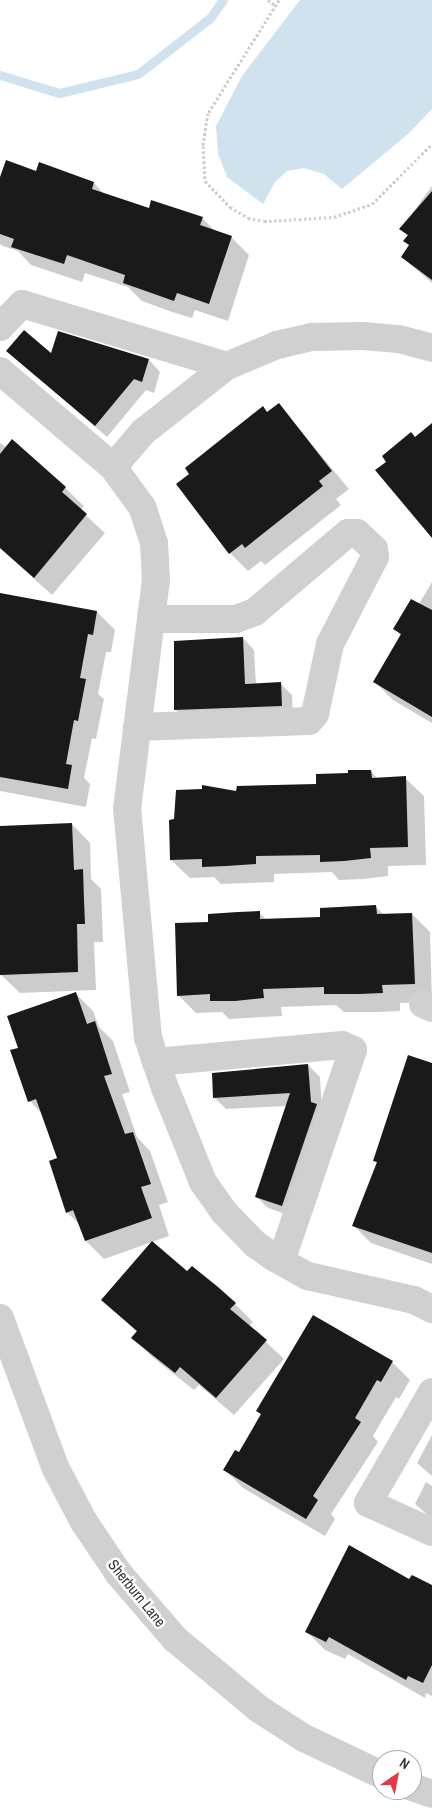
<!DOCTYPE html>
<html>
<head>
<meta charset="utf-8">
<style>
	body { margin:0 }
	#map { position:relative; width:432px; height:1810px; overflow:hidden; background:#fff; font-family:"Archivo Narrow",sans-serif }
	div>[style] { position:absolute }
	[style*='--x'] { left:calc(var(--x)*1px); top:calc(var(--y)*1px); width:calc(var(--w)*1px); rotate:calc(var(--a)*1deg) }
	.water>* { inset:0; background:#cfe2ee }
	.shadow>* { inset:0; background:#0003 }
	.stream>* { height:9px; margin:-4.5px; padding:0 4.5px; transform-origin:4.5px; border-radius:4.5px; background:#cfe2ee }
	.building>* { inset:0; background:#1a1a1a }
	.path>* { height:3px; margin-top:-1.5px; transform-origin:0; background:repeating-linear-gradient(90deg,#cdcdcd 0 2.5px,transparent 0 5px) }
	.minor>* { height:28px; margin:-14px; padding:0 14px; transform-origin:14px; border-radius:14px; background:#d0d0d0 }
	span { translate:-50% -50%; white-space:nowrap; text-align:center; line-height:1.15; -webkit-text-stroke:5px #fff; paint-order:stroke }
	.street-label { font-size:15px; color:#333 }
	.north { position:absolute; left:372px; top:1750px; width:50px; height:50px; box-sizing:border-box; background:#fff; border:1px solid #adadad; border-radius:50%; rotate:33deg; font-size:14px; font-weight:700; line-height:20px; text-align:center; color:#333 }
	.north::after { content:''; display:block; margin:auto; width:18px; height:22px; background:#e63946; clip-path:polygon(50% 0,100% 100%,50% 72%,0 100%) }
</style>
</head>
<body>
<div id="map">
	<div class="water">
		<div style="clip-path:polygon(300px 0,432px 0,432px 109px,408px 134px,342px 189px,324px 174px,304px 168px,287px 171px,275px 182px,263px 204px,227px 177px,218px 154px,216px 126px,242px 76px)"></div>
	</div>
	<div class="shadow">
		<div style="clip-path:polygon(37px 172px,94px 183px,105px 195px,149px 209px,202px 218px,216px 232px,231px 237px,249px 255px,228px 321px,195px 310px,192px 318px,172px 312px,142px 301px,128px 287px,85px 273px,82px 282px,31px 265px,18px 251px,3px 246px,0 244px,0 181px)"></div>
		<div style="clip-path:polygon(432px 186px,432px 283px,402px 257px,410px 246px,408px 236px,401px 229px)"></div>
		<div style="clip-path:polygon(59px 333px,149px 360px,160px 372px,154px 393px,146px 390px,107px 437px,8px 351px,52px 355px)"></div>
		<div style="clip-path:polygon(279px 405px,349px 489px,336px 499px,341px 505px,265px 565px,261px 561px,248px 571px,230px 553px,191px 474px,263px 408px,268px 413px)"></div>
		<div style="clip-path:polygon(0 443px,65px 488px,84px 506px,80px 510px,105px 533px,52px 595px,0 548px)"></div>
		<div style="clip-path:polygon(432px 582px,432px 723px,393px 700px,375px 682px,402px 636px,395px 629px,419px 604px)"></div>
		<div style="clip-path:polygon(0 609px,97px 612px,115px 630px,111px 652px,106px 652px,98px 694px,104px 699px,96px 739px,92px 738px,84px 778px,90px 784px,86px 807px,0 791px)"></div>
		<div style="clip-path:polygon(243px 638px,254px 650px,256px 685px,280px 683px,292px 695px,293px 718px,187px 721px,176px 710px)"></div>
		<div style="clip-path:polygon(371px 771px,378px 779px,405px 778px,424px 796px,426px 865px,388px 866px,388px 876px,363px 879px,339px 880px,332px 872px,274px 874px,274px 882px,221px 884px,214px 877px,190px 878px,171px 860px,237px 792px,318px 785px)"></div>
		<div style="clip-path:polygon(72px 824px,90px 843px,91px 879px,101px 889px,103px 942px,94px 942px,96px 990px,20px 993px,1px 975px,0 827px)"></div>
		<div style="clip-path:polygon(376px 907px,384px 915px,412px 914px,430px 932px,432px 1002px,400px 1003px,400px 1011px,378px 1012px,344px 1012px,336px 1005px,281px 1007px,282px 1016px,229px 1019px,222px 1012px,196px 1013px,178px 995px,209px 924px,259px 913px,267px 920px,322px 918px)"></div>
		<div style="clip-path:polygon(75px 993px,93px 1011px,99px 1027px,113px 1041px,130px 1092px,122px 1094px,137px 1137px,150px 1151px,168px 1202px,159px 1205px,169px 1236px,104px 1259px,86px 1241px,80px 1225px,67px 1212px,58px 1159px,43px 1115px,30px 1101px,20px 1049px)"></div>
		<div style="clip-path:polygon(432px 1064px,432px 1264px,371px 1243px,353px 1225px,378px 1164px,374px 1160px)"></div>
		<div style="clip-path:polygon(308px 1065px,320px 1077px,322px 1111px,294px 1217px,268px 1208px,256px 1196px,287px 1106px,226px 1109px,214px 1097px)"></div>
		<div style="clip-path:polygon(187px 1273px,235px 1304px,253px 1322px,249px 1326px,284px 1359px,234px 1415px,199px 1385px,194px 1390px,151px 1356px,133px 1337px,137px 1332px,103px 1300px)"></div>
		<div style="clip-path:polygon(392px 1362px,410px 1380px,399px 1399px,396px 1397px,373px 1436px,378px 1442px,331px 1514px,335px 1519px,325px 1536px,243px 1488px,225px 1470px,239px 1454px)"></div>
		<div style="clip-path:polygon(432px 1435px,432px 1476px,417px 1463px)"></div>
		<div style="clip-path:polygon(426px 1482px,432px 1486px,432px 1519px,415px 1504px)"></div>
		<div style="clip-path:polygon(409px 1581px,432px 1587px,432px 1696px,426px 1693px,425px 1698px,348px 1654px,345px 1659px,325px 1650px,307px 1632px)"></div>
	</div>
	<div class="stream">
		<div style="--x:0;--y:75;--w:62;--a:17"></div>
		<div style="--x:59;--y:93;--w:81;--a:-13.5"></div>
		<div style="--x:138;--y:74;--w:91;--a:-37.9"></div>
		<div style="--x:210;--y:18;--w:22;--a:-54"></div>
	</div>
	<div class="building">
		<div style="clip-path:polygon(6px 160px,36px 171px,39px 162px,94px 182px,92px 189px,149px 208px,151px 200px,203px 217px,200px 225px,232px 236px,209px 304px,177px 293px,174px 301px,123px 283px,125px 275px,67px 255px,64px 264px,11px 247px,14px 239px,0 234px,0 177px)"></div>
		<div style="clip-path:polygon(432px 191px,432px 280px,401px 257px,409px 245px,403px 241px,408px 235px,399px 229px)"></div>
		<div style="clip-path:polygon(24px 330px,51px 353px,58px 331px,149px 359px,142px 382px,134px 379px,95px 426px,6px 351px)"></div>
		<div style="clip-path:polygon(279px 403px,332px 471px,319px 481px,323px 486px,245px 548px,242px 544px,229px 554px,176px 484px,189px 474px,185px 468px,234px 429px,263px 406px,267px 412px)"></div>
		<div style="clip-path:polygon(432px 423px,432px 538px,375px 470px,386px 462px,382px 456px,411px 432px,415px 437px)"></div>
		<div style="clip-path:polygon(12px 439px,66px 487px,62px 492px,87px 514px,34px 578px,0 548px,0 454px)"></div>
		<div style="clip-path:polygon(0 593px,97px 611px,93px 635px,88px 634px,80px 678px,86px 679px,78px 721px,74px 720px,66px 764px,72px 765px,68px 789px,0 777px)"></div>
		<div style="clip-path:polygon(411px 599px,432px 610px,432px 717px,373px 682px,401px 634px,393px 629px)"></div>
		<div style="clip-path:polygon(243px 637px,245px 684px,281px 682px,282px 706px,174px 710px,174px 641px)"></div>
		<div style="clip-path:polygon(348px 770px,371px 770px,372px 778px,406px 776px,408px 847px,370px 848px,371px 858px,344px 861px,320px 862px,320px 855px,256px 856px,256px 864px,226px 866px,202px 867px,202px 859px,170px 860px,169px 820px,174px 819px,176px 790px,202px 789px,202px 785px,236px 791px,237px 786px,316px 784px,316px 774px,348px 773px)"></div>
		<div style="clip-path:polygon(72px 823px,74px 870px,83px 869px,84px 900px,85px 924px,77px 924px,78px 972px,0 975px,0 826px)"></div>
		<div style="clip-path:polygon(376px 905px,377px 914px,412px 913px,415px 984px,382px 985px,383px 993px,359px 994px,324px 994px,324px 987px,263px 989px,264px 998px,235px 1001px,210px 1001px,210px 994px,177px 996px,175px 923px,208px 922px,208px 914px,238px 912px,260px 911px,260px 919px,320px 917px,320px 908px)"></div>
		<div style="clip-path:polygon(76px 992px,87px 1024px,95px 1021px,112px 1074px,104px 1076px,125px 1134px,133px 1132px,151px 1184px,141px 1187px,152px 1218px,85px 1241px,73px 1210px,66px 1213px,49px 1161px,57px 1158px,36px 1099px,28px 1102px,10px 1050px,18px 1048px,7px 1016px)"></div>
		<div style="clip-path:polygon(408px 1055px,432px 1063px,432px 1253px,352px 1226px,377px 1162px,373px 1161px)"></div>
		<div style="clip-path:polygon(308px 1064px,311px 1102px,317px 1104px,282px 1206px,255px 1197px,290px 1093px,213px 1098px,212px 1073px)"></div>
		<div style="clip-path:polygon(152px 1241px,187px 1271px,192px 1266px,218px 1287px,236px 1303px,230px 1309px,267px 1340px,216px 1398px,180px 1367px,175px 1373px,131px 1338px,137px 1331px,101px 1300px)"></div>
		<div style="clip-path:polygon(313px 1315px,393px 1361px,381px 1382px,377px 1380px,355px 1418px,361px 1422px,313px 1496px,318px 1500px,306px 1519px,223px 1470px,235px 1450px,239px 1452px,261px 1414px,256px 1411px)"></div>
		<div style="clip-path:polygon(349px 1545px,409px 1579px,412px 1575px,432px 1585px,432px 1665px,423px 1683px,408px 1676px,406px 1680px,329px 1637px,326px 1642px,305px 1632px)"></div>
	</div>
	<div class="path">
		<div style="--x:268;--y:0;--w:9;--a:36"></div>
		<div style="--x:279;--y:0;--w:133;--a:122.1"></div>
		<div style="--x:208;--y:113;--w:33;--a:99"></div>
		<div style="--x:203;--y:146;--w:35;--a:87"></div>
		<div style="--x:205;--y:181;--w:36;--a:46"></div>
		<div style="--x:230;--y:207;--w:21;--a:31"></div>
		<div style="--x:248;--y:218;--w:16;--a:11"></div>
		<div style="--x:264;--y:221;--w:70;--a:-3.3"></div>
		<div style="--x:334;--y:217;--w:40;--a:-18.9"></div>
		<div style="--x:372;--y:204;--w:85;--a:-45"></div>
	</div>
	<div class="minor">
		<div style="--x:0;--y:327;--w:32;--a:-46"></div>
		<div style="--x:22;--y:304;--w:214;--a:16.8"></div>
		<div style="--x:0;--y:371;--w:148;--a:40.3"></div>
		<div style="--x:137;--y:727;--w:172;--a:-2"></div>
		<div style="--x:309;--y:721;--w:9;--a:-49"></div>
		<div style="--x:315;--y:714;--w:72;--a:-77.9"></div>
		<div style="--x:330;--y:644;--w:98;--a:-62.7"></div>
		<div style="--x:375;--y:557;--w:8;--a:-97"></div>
		<div style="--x:374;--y:549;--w:23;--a:-137"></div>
		<div style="--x:357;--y:533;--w:9;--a:180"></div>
		<div style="--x:348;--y:533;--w:122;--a:139.7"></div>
		<div style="--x:255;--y:612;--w:20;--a:160"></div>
		<div style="--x:236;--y:619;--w:85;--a:180"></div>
		<div style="--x:423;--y:1004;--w:10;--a:24"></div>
		<div style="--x:156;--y:1062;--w:187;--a:-5.2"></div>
		<div style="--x:342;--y:1045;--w:12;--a:24"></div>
		<div style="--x:353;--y:1050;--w:214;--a:108.8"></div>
		<div style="--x:284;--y:1253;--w:10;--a:151"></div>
		<div style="--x:275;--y:1258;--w:24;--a:-145"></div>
		<div style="--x:255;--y:1244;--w:45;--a:-134.1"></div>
		<div style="--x:224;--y:1212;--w:37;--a:-125"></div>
		<div style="--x:203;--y:1182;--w:101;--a:-112"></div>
		<div style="--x:165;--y:1088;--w:28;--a:-109"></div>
		<div style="--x:156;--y:1062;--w:25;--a:-108"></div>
		<div style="--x:148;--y:1038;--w:230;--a:-95.2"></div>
		<div style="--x:127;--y:809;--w:230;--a:-82.8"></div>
		<div style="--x:156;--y:581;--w:38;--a:-93"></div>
		<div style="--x:154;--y:543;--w:38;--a:-108"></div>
		<div style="--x:142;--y:507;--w:49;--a:-125.9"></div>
		<div style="--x:113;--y:467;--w:46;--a:-49.4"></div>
		<div style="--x:143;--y:432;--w:107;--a:-38.2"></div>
		<div style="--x:227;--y:366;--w:54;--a:-22.8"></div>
		<div style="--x:277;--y:345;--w:36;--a:-13"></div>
		<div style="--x:312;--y:337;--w:51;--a:-1.1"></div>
		<div style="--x:363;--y:336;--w:36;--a:5"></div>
		<div style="--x:399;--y:339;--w:34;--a:15"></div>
		<div style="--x:275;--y:1258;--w:38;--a:29"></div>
		<div style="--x:308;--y:1276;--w:109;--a:12.8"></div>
		<div style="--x:414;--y:1300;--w:20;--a:27"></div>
		<div style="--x:0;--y:1318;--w:161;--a:69.7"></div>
		<div style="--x:56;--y:1469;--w:60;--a:62.2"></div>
		<div style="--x:84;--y:1522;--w:63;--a:56.1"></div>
		<div style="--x:119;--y:1574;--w:86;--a:49.3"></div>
		<div style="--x:175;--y:1639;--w:109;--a:39.8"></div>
		<div style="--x:259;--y:1709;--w:54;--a:32.8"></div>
		<div style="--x:304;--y:1738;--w:86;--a:25.4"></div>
		<div style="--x:432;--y:1392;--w:128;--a:120"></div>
		<div style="--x:368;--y:1503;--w:70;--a:24.4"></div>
		<div style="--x:412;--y:1787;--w:21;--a:19"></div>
	</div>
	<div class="street-label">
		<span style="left:137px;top:1593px;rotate:51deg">Sherburn Lane</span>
	</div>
	<div class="north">N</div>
</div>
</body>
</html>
